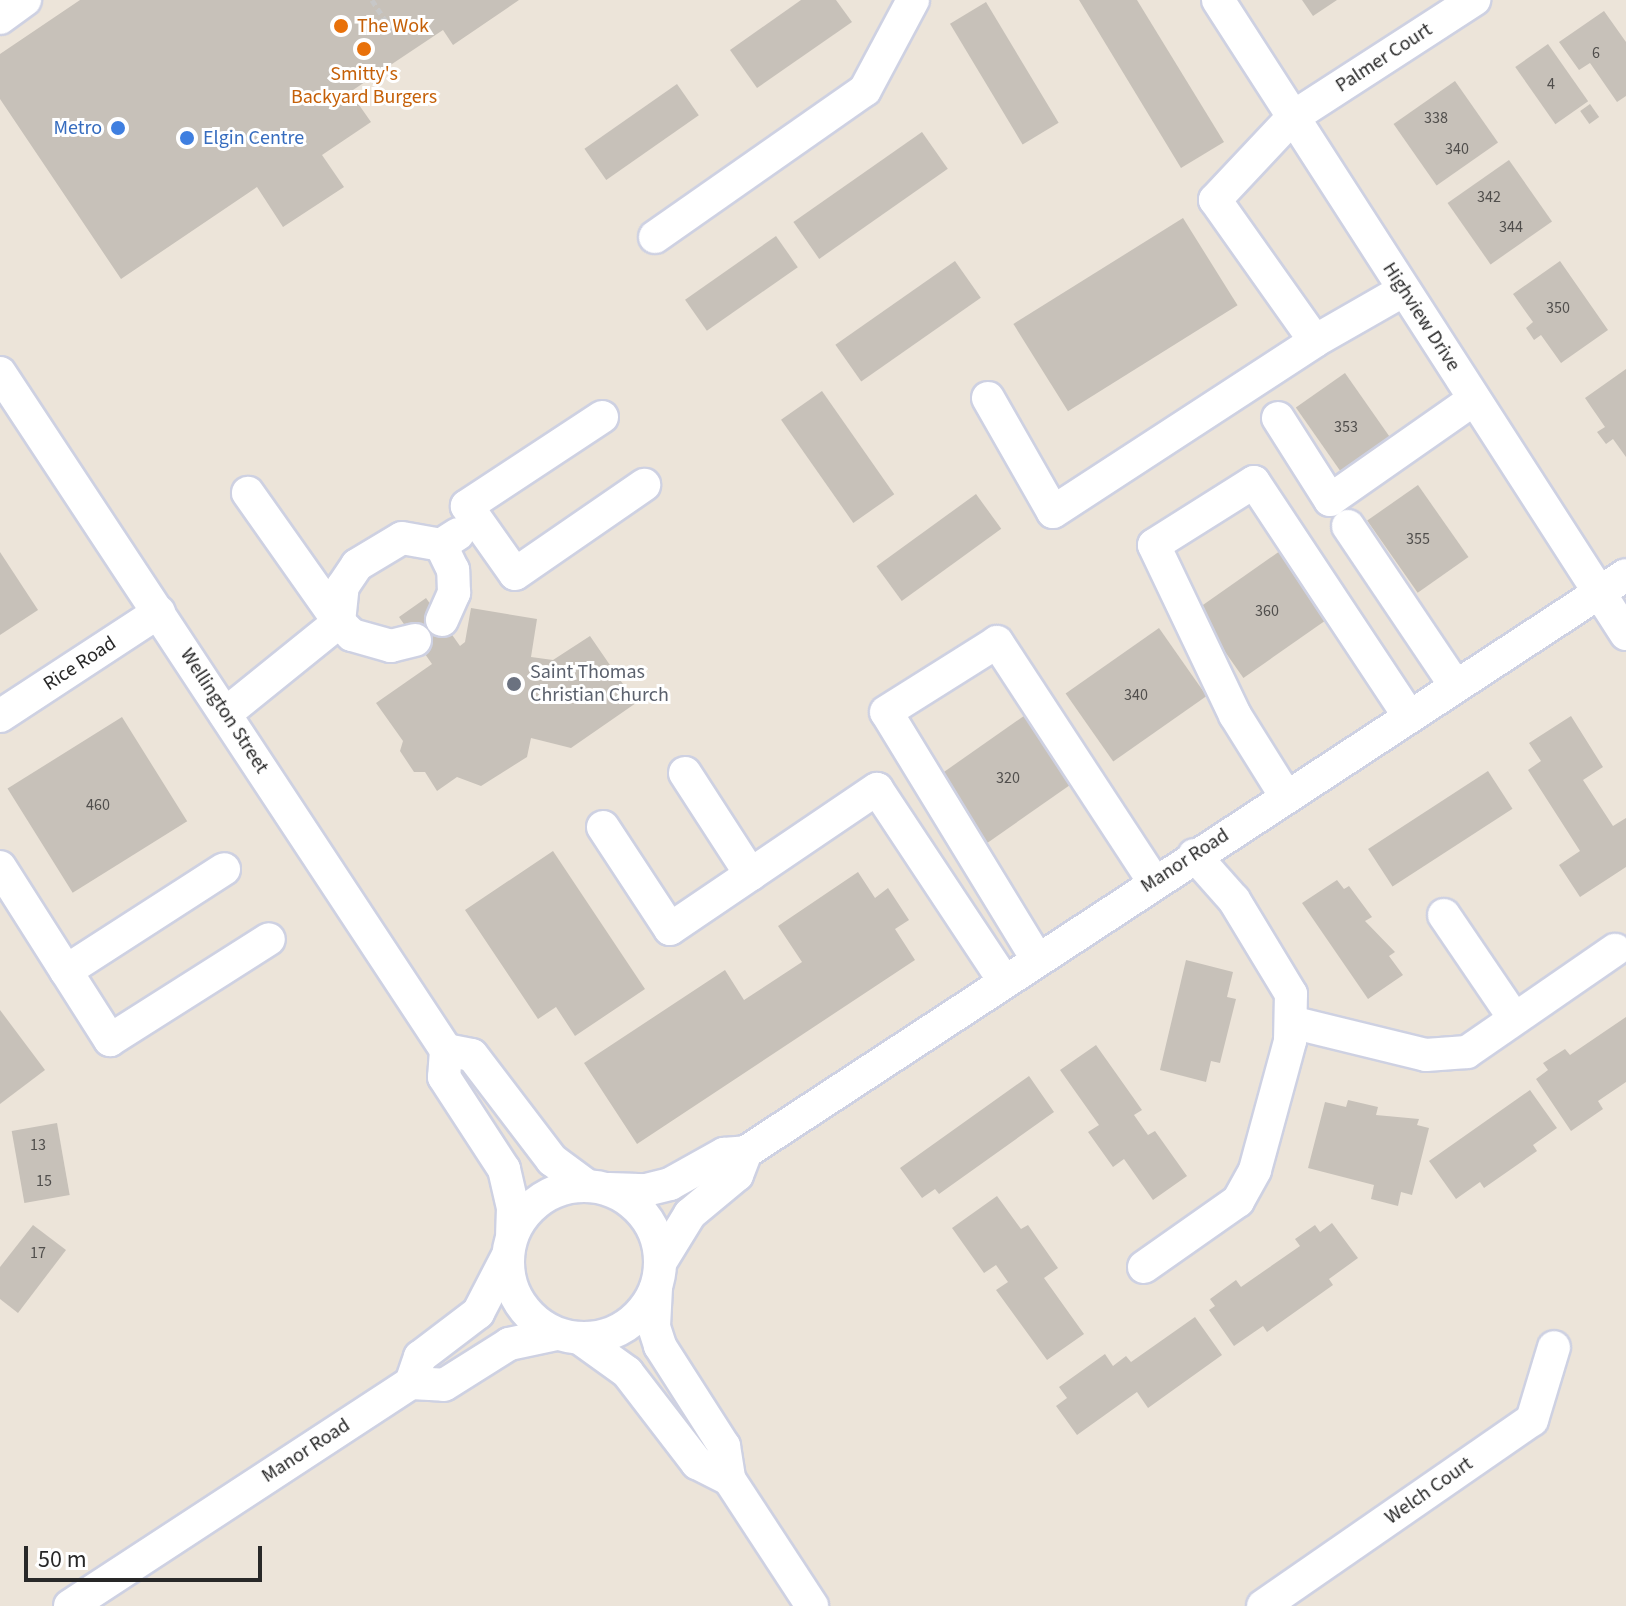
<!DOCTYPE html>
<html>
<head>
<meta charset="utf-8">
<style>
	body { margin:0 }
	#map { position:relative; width:1626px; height:1606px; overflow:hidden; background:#ece4d9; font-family:"Source Sans 3",sans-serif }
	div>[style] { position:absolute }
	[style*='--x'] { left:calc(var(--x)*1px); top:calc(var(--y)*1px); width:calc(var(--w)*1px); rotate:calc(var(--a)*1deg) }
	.building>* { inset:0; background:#c7c1b9; transform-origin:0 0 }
	.path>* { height:5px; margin-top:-2.5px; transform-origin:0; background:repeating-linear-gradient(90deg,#c7c7c7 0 6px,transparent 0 10px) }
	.roads { filter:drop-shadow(2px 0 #ced1e2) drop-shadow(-2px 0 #ced1e2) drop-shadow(0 2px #ced1e2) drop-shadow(0 -2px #ced1e2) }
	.minor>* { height:32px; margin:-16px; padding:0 16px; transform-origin:16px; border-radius:16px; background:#fff }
	.minor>.ring { margin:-16px; padding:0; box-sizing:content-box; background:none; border:32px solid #fff; border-radius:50% }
	.dots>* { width:22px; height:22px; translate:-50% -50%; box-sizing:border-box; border:4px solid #fff; border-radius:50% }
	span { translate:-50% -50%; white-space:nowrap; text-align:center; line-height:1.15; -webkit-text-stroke:6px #fff; paint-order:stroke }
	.number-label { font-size:16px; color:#504e4c }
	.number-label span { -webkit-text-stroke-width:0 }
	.food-label { font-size:20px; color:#c56008 }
	.left { translate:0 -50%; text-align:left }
	.street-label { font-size:20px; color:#282828 }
	.shop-label { font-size:20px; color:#366cbe }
	.right { translate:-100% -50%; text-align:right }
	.worship-label { font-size:20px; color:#5b616d }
	.scale { position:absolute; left:24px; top:1546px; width:238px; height:36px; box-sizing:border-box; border:4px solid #282828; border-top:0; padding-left:10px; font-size:24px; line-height:28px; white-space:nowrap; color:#282828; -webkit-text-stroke:6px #fff; paint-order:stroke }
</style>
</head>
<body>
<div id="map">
	<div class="building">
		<div style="clip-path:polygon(80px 0,519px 0,453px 45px,443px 30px,350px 92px,371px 122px,322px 155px,344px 187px,283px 227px,257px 187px,121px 279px,0 99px,0 54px)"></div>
		<div style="clip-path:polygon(801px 0,836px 0,852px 22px,757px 88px,730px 50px)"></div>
		<div style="clip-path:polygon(1079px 0,1137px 0,1224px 142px,1181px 168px)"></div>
		<div style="clip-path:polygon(1302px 0,1337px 0,1313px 16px)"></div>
		<div style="left:986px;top:2px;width:141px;height:42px;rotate:59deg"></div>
		<div style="clip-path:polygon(1604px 11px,1626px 42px,1626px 96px,1617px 102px,1590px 63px,1579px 70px,1559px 42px)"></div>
		<div style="left:1548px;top:44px;width:70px;height:40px;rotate:55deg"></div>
		<div style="left:1455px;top:81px;width:75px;height:75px;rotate:55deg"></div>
		<div style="left:677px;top:84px;width:38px;height:113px;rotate:55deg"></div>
		<div style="left:1590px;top:104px;width:16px;height:12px;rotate:55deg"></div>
		<div style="left:922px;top:132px;width:45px;height:157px;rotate:55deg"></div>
		<div style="left:1509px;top:160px;width:75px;height:75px;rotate:55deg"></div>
		<div style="left:1183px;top:218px;width:103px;height:200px;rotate:58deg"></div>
		<div style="left:776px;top:236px;width:38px;height:111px;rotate:55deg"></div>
		<div style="left:955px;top:261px;width:45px;height:146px;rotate:55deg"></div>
		<div style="clip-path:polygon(1560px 261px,1608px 330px,1561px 363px,1541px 335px,1534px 340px,1526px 328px,1533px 322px,1513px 294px)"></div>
		<div style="clip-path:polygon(1626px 369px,1626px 457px,1613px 439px,1606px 444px,1597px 432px,1605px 427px,1585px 398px)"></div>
		<div style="left:1345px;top:373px;width:90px;height:60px;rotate:55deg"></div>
		<div style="left:822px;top:391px;width:126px;height:50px;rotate:55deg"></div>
		<div style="left:1418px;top:485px;width:88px;height:62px;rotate:55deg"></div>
		<div style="left:976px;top:494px;width:43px;height:123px;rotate:54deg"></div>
		<div style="left:1290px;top:544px;width:83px;height:115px;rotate:55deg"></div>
		<div style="clip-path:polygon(0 552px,38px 610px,0 635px)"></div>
		<div style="clip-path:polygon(426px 598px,460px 646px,465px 642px,471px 608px,537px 619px,531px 657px,553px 660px,590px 636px,636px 703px,571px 748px,531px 738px,527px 757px,481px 786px,457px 777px,437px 791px,425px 772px,414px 772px,400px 751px,403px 741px,376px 703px,432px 664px,399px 617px)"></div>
		<div style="left:1159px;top:628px;width:83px;height:114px;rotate:55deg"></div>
		<div style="left:1031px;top:711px;width:83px;height:115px;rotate:55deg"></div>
		<div style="clip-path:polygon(1571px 716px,1603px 767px,1583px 780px,1613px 826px,1626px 818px,1626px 867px,1580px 897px,1559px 865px,1580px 851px,1528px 770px,1541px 761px,1529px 743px)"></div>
		<div style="left:122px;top:717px;width:123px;height:135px;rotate:58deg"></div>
		<div style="left:1488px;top:771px;width:45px;height:143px;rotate:57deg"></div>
		<div style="clip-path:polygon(553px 851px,645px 989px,575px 1036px,556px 1007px,538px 1019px,465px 910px)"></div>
		<div style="clip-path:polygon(858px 872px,875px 898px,888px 888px,909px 920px,895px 929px,915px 960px,637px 1144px,584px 1063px,725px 970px,744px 1000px,802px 962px,778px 926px)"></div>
		<div style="clip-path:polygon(1337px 880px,1344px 889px,1349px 886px,1372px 917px,1365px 921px,1395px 952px,1389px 956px,1403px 975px,1368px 999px,1302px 903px)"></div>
		<div style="clip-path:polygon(1186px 960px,1233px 972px,1227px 997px,1236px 999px,1220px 1063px,1211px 1061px,1206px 1082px,1160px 1070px)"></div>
		<div style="clip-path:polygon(0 1010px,45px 1070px,0 1104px)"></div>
		<div style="clip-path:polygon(1626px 1017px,1626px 1082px,1598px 1101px,1603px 1109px,1571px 1131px,1536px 1079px,1548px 1070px,1543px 1063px,1565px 1049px,1570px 1055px)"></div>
		<div style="clip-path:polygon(1096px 1045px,1142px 1110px,1134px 1115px,1148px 1135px,1155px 1131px,1187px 1176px,1153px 1200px,1124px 1159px,1113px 1167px,1088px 1132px,1099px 1125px,1060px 1070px)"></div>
		<div style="clip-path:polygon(1029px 1076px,1054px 1112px,939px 1194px,935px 1189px,922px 1198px,900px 1168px)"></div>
		<div style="clip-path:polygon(1530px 1090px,1557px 1128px,1533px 1145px,1537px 1151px,1484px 1188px,1480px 1182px,1456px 1199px,1429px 1161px)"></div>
		<div style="clip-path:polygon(1348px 1100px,1378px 1107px,1376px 1115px,1419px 1119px,1417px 1125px,1429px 1128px,1412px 1195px,1401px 1192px,1398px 1206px,1371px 1199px,1374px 1185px,1308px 1168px,1325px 1102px,1346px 1107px)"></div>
		<div style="left:57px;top:1123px;width:73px;height:46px;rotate:80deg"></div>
		<div style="clip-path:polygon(997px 1196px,1021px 1229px,1028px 1225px,1058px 1268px,1044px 1278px,1084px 1334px,1047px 1360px,996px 1290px,1008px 1282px,996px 1265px,984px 1273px,952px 1228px)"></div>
		<div style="clip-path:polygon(1332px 1223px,1358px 1258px,1329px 1279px,1333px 1285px,1267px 1332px,1263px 1326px,1234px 1346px,1209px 1310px,1215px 1306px,1210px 1299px,1236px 1280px,1241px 1287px,1300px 1246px,1295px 1239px,1315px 1225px,1320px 1232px)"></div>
		<div style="clip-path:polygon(33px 1225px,66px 1250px,18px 1313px,0 1299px,0 1267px)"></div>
		<div style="clip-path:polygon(1195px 1317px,1222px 1355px,1148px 1408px,1137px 1392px,1077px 1435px,1056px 1406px,1067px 1398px,1059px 1387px,1105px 1354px,1113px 1366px,1126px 1356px,1131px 1362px)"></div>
	</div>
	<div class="path">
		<div style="--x:372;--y:0;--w:38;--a:57"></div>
	</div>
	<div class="roads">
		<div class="minor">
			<div style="--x:1218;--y:0;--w:754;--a:57.24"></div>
			<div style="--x:0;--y:18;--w:31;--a:-36"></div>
			<div style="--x:655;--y:237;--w:256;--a:-35"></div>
			<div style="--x:865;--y:90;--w:102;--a:-61.9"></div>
			<div style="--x:1404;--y:290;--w:103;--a:150.2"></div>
			<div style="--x:1315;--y:341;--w:173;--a:-125.3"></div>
			<div style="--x:1215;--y:200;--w:114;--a:-46.8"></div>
			<div style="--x:1293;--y:117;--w:216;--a:-32.9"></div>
			<div style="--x:0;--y:373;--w:811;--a:56.62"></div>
			<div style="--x:446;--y:1050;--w:27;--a:94"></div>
			<div style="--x:444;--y:1077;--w:110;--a:56.9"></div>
			<div style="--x:504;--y:1169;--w:40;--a:77"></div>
			<div style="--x:513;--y:1208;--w:25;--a:92"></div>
			<div style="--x:988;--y:398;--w:131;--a:60.3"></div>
			<div style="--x:1053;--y:512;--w:313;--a:-33.1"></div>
			<div style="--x:602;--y:417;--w:162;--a:146.6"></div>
			<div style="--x:467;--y:506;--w:83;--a:54.8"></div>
			<div style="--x:515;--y:574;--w:157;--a:-34.6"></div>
			<div style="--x:1278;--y:418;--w:97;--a:57.6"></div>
			<div style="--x:1330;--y:500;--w:176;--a:-35"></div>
			<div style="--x:1348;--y:526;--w:192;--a:56.1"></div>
			<div style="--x:442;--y:620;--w:30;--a:-66"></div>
			<div style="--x:454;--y:593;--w:23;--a:-92"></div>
			<div style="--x:453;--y:570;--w:28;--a:-116"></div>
			<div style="--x:441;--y:545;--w:20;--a:-33"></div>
			<div style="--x:415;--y:640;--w:25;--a:166"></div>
			<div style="--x:391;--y:646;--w:41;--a:-164.2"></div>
			<div style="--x:352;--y:635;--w:18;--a:-135"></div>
			<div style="--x:339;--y:622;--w:36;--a:-84"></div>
			<div style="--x:343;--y:586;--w:25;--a:-56"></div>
			<div style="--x:357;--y:565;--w:52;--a:-31"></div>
			<div style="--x:402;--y:538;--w:40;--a:10"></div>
			<div style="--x:225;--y:714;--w:146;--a:-38.9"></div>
			<div style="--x:339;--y:622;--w:158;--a:-125.2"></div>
			<div style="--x:0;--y:716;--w:190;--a:-33.2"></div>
			<div style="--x:685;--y:773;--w:121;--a:57.1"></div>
			<div style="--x:1285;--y:795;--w:94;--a:-122"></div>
			<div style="--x:1235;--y:715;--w:188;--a:-115.5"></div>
			<div style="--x:1154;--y:545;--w:118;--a:-32.2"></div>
			<div style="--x:1254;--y:482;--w:279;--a:56.5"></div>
			<div style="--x:603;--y:827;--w:122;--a:56.7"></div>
			<div style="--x:670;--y:929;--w:250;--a:-34.1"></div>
			<div style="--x:877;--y:789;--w:230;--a:56.5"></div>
			<div style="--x:0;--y:867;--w:123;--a:57.6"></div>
			<div style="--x:66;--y:971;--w:188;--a:-32.8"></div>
			<div style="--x:1444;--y:915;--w:125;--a:55.8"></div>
			<div style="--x:1037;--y:959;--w:289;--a:-121.4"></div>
			<div style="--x:886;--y:712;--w:131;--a:-32.2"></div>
			<div style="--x:997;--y:642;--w:287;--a:56.8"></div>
			<div style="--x:66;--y:971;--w:82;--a:57.5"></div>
			<div style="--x:110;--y:1040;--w:188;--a:-32.4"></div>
			<div style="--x:1291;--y:1022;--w:139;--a:13.7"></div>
			<div style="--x:1426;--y:1055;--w:41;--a:-4.2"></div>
			<div style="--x:1467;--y:1052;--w:180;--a:-34.6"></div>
			<div style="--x:446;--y:1050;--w:26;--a:11"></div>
			<div style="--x:472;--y:1055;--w:132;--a:52.7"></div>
			<div style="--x:552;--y:1160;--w:42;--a:36.3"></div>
			<div class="ring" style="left:508px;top:1186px;width:120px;height:120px"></div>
			<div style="--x:609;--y:1189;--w:37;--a:2"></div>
			<div style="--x:646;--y:1190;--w:25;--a:-14"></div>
			<div style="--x:670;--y:1184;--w:62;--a:-29.1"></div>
			<div style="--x:724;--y:1154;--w:22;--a:-5"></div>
			<div style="--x:746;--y:1152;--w:1052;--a:-33.25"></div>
			<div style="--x:660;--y:1263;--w:57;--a:-58.5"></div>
			<div style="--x:690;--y:1214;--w:61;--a:-39.7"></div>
			<div style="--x:737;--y:1175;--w:25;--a:-69"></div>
			<div style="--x:1144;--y:1267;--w:115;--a:-35.1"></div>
			<div style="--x:1238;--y:1201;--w:35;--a:-61"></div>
			<div style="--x:1255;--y:1170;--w:134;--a:-74.8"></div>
			<div style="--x:1290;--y:1041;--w:47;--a:-88.8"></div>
			<div style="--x:1291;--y:994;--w:110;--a:-121.2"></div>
			<div style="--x:1234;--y:900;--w:60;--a:-131.6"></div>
			<div style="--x:656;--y:1288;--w:39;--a:93"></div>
			<div style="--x:654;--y:1327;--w:20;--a:72"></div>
			<div style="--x:660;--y:1346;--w:119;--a:57.4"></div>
			<div style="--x:724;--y:1446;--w:33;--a:81"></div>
			<div style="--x:729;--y:1479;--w:152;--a:56.8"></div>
			<div style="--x:581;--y:1339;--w:57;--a:35.7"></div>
			<div style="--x:627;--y:1372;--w:115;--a:52.4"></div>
			<div style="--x:697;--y:1463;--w:36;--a:27"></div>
			<div style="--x:411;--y:1383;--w:28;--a:-71"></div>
			<div style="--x:420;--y:1357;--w:73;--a:-37.2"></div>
			<div style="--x:478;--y:1313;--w:63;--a:-62.6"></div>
			<div style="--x:70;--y:1606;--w:407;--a:-33.2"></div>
			<div style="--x:411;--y:1383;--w:33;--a:3"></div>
			<div style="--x:444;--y:1385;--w:77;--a:-32.2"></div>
			<div style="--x:509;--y:1344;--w:48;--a:-12"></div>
			<div style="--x:1263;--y:1606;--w:327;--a:-34.7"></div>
			<div style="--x:1532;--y:1420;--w:76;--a:-73.2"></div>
		</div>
	</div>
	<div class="dots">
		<div style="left:341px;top:26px;background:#e8710a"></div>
		<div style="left:364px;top:49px;background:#e8710a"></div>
		<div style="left:118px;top:128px;background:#3f7fe0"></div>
		<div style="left:187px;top:138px;background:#3f7fe0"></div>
		<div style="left:514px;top:684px;background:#6b7280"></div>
	</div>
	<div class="number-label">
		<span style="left:1596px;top:53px">6</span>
		<span style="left:1551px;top:84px">4</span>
		<span style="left:1436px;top:118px">338</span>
		<span style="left:1457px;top:149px">340</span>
		<span style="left:1489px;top:197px">342</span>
		<span style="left:1511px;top:227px">344</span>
		<span style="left:1558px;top:308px">350</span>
		<span style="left:1346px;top:427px">353</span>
		<span style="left:1418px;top:539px">355</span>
		<span style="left:1267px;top:611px">360</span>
		<span style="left:1136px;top:695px">340</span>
		<span style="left:1008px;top:778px">320</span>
		<span style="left:98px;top:805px">460</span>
		<span style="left:38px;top:1145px">13</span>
		<span style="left:44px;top:1181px">15</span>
		<span style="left:38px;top:1253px">17</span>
	</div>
	<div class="food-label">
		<span class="left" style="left:357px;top:26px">The Wok</span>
		<span style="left:364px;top:86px">Smitty's<br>Backyard Burgers</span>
	</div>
	<div class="street-label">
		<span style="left:1384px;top:58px;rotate:-33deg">Palmer Court</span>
		<span style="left:1421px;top:317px;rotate:57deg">Highview Drive</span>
		<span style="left:80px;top:664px;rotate:-33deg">Rice Road</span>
		<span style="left:224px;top:711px;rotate:57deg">Wellington Street</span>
		<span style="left:1185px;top:861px;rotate:-33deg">Manor Road</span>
		<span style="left:306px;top:1451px;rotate:-33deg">Manor Road</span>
		<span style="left:1429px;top:1491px;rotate:-35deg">Welch Court</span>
	</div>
	<div class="shop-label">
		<span class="right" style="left:102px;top:128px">Metro</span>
		<span class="left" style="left:203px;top:138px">Elgin Centre</span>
	</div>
	<div class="worship-label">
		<span class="left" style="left:530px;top:684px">Saint Thomas<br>Christian Church</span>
	</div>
	<div class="scale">50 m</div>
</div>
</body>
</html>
